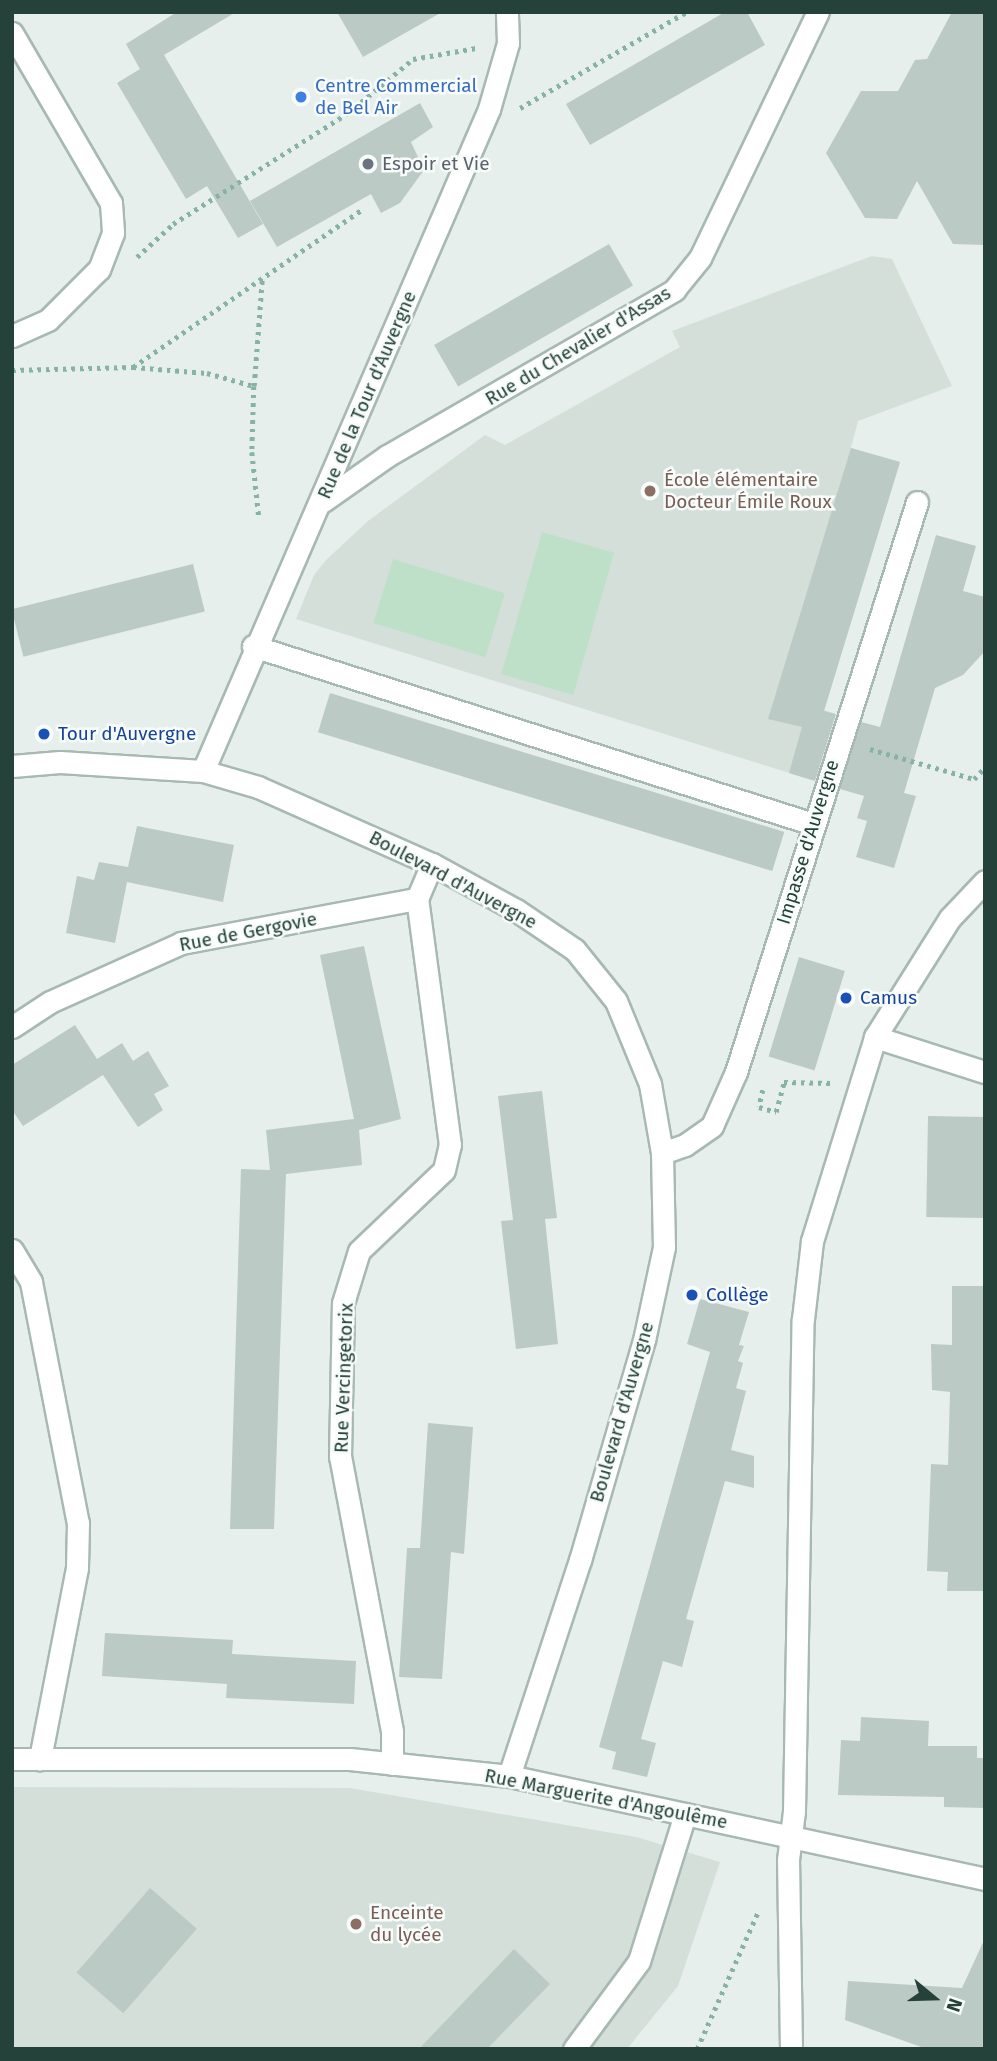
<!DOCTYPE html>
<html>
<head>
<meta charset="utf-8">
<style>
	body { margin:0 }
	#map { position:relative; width:997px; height:2061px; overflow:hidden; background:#e6efeb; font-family:"Fira Sans",sans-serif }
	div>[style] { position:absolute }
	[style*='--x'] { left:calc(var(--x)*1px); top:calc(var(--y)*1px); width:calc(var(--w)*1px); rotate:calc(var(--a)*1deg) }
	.built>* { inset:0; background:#d4dfda }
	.green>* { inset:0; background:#bfe0c8; transform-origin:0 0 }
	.building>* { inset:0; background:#bbcac4; transform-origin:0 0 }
	.path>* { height:4.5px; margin-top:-2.25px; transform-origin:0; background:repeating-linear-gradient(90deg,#86b3a5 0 3.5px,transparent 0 8.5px) }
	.roads { filter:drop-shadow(2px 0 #a8b8b2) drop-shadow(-2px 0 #a8b8b2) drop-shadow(0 2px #a8b8b2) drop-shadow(0 -2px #a8b8b2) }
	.service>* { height:21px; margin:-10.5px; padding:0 10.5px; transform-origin:10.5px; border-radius:10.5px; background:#fff }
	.minor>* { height:21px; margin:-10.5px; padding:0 10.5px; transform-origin:10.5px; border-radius:10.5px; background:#fff }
	.dots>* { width:19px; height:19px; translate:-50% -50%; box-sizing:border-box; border:4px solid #f7fbf9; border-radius:50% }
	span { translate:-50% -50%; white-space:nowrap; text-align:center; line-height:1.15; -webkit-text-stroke:5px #f7fbf9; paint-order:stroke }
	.shop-label { font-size:19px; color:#366cbe }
	.left { translate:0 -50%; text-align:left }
	.worship-label { font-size:19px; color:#5b616d }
	.street-label { font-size:19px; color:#24423a }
	.education-label { font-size:19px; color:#785e54 }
	.transit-label { font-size:19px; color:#164399 }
	.frame { position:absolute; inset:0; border:14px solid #24423a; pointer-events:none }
	.north { position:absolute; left:899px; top:1963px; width:70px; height:70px; -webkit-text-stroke:5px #f7fbf9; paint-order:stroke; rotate:109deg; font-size:19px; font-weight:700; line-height:28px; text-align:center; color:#24423a }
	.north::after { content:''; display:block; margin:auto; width:24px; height:32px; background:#24423a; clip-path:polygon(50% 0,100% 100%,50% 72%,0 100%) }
</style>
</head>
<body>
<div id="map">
	<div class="built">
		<div style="clip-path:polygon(872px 256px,892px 259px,952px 386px,858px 421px,851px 448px,900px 462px,824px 710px,833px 713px,812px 780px,296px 619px,314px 575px,326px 560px,368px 521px,485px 435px,505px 445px,680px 347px,672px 331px)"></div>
		<div style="clip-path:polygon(12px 1787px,350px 1788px,636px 1837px,720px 1862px,678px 1986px,627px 2049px,12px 2049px)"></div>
	</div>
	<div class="green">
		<div style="left:542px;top:532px;width:75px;height:148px;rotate:16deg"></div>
		<div style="left:393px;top:559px;width:117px;height:67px;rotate:17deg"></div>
	</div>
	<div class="building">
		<div style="clip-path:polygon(177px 12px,236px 12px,164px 55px,263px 224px,238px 238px,207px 186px,186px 199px,117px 83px,140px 69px,126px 44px)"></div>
		<div style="clip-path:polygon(337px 12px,442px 12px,363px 57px)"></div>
		<div style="clip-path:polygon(725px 12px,747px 12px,765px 45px,590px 145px,566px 104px)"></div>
		<div style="clip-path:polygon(952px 12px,985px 12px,985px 245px,953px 244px,917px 181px,897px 219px,865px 218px,826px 153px,861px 91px,898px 91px,915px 60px,927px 59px)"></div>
		<div style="clip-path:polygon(420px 103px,433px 127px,411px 142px,424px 170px,400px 203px,381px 213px,371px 194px,277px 247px,250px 201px)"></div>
		<div style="left:609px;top:244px;width:48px;height:202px;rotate:60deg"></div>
		<div style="clip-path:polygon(851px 448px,900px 462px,824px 711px,836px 714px,815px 781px,789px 773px,802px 727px,768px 719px)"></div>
		<div style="clip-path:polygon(936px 535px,976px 546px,963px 591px,985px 597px,985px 651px,963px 675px,935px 688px,904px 793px,916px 796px,894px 868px,856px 857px,867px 821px,857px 818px,864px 796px,840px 789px,861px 722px,880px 727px)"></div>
		<div style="left:193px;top:564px;width:49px;height:187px;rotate:76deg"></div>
		<div style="left:330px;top:693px;width:475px;height:41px;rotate:17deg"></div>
		<div style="clip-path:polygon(137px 826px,234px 845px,223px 902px,127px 882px,115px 943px,66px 933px,77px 876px,94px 880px,99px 862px,128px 867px)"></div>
		<div style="clip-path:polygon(364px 946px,401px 1119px,359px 1130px,362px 1165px,286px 1174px,274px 1529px,230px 1529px,241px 1169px,270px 1170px,266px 1130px,354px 1119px,320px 955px)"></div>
		<div style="left:799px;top:957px;width:48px;height:104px;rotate:17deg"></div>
		<div style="clip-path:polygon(75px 1025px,97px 1059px,122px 1043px,133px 1061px,148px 1051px,169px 1086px,154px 1094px,163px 1110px,138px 1127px,103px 1075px,23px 1126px,12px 1110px,12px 1065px)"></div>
		<div style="clip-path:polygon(542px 1091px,557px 1218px,545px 1219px,558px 1344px,516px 1349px,501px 1221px,513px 1220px,498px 1096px)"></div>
		<div style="left:928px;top:1116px;width:57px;height:101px;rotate:1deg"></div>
		<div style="clip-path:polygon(952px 1286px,985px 1286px,985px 1591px,947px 1591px,948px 1572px,927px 1571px,931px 1464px,948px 1465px,950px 1392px,932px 1390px,931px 1344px,952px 1345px)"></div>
		<div style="clip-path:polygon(700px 1299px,749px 1312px,739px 1345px,744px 1346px,738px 1361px,743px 1363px,736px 1388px,746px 1391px,731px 1450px,754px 1456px,754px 1488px,725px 1481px,686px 1619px,694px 1621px,682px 1667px,663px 1661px,641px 1739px,656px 1743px,647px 1777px,612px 1769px,616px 1752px,599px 1747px,710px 1352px,687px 1344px)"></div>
		<div style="clip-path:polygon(428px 1423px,473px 1427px,464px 1554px,451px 1552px,442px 1679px,399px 1677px,407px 1548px,420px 1548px)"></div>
		<div style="clip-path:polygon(105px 1633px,233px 1640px,232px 1654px,356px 1661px,354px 1704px,226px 1698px,227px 1684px,102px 1676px)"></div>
		<div style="clip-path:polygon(861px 1717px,929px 1721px,928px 1746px,977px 1746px,977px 1758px,985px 1758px,985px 1808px,944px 1807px,944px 1797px,838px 1795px,841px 1740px,860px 1741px)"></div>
		<div style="left:150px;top:1888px;width:62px;height:112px;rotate:41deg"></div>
		<div style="clip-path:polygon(985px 1938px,985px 2049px,927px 2049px,845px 2020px,848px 1981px,962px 1988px)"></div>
		<div style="clip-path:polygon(514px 1949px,550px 1984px,487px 2049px,419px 2049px)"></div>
	</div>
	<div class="path">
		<div style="--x:520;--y:108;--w:192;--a:-30"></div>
		<div style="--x:137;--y:257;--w:49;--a:-42.5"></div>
		<div style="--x:173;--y:224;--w:207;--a:-32.4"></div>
		<div style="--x:348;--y:113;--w:85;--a:-39.7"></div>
		<div style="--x:413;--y:59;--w:64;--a:-9.9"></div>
		<div style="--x:133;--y:367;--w:279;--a:-34.5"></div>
		<div style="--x:12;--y:370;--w:121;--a:-1.4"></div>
		<div style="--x:133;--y:367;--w:74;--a:4.6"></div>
		<div style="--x:207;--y:373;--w:49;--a:15.5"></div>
		<div style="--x:254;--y:386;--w:66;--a:91.7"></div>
		<div style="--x:252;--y:452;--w:65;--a:83.9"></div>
		<div style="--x:254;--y:386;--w:106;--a:-85.7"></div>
		<div style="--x:870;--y:749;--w:108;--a:16.1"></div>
		<div style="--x:974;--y:779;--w:16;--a:-47"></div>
		<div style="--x:763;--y:1090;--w:17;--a:103"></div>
		<div style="--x:759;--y:1107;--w:18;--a:16"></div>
		<div style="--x:776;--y:1112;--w:31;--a:-75"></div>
		<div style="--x:784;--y:1082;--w:47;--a:1.2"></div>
		<div style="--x:697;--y:2049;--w:150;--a:-66"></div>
	</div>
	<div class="roads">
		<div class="service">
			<div style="--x:253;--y:646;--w:588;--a:17.63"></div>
			<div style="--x:574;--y:2049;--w:109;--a:-53.5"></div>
			<div style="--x:639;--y:1961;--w:154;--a:-72.6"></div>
		</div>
		<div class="minor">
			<div style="--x:12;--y:33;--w:197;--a:59.8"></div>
			<div style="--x:111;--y:203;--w:30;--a:86"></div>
			<div style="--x:113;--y:233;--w:39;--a:111"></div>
			<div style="--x:99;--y:269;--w:72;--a:135"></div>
			<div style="--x:48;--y:320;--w:39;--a:156"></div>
			<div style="--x:323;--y:501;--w:78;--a:-35.1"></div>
			<div style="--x:387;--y:456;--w:332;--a:-30"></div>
			<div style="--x:674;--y:290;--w:41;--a:-50.9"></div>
			<div style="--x:700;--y:258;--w:273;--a:-64.4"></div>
			<div style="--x:12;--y:766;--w:48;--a:-4.8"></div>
			<div style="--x:60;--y:762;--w:143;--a:3.6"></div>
			<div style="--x:203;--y:771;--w:57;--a:16.2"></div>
			<div style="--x:258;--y:787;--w:190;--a:23.9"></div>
			<div style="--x:432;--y:864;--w:96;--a:28.7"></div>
			<div style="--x:516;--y:910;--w:71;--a:34.1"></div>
			<div style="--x:575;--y:950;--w:65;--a:51.2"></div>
			<div style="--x:616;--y:1001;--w:90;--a:67.7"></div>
			<div style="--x:650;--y:1084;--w:70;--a:80.1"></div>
			<div style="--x:662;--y:1153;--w:94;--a:88.8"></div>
			<div style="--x:664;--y:1247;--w:95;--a:102.1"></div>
			<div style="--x:644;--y:1340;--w:229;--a:106.2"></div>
			<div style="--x:580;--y:1560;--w:227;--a:108.2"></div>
			<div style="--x:203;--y:771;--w:721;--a:-66.63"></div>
			<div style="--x:489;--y:109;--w:69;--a:-73.9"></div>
			<div style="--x:508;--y:43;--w:31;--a:-92"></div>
			<div style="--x:12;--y:1027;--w:45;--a:-33.3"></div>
			<div style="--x:50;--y:1002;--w:144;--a:-24.2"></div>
			<div style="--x:181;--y:943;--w:240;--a:-10.6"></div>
			<div style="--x:875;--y:1037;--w:115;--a:17.7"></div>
			<div style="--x:662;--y:1153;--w:24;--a:-19"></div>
			<div style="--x:685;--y:1145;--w:33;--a:-35"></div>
			<div style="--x:712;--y:1126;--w:59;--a:-66"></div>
			<div style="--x:736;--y:1072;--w:598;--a:-72.38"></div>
			<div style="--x:12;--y:1250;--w:37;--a:59"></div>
			<div style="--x:31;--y:1282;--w:246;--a:79"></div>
			<div style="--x:78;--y:1523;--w:45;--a:91.3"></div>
			<div style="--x:77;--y:1568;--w:195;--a:101"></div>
			<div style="--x:12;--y:1759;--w:338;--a:0"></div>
			<div style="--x:350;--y:1759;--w:160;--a:6.1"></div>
			<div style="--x:509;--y:1776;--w:487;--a:12.2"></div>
			<div style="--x:392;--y:1764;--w:33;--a:-90"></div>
			<div style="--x:392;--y:1731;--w:279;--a:-100.7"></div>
			<div style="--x:340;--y:1457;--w:154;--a:-88.9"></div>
			<div style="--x:343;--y:1303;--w:54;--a:-72.9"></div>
			<div style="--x:359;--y:1251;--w:117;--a:-43.6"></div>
			<div style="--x:444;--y:1170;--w:26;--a:-77"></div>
			<div style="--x:450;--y:1145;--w:248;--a:-97.6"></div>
			<div style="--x:417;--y:899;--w:38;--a:-67"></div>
			<div style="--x:791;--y:2049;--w:189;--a:-90.9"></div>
			<div style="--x:788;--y:1860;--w:49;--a:-83"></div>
			<div style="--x:794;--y:1811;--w:492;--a:-89"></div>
			<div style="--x:803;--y:1319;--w:79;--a:-83.4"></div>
			<div style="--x:812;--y:1241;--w:214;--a:-72.8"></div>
			<div style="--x:875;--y:1037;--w:141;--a:-57.8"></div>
			<div style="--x:950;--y:918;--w:51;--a:-46.6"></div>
		</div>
	</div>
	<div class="dots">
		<div style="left:301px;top:97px;background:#3f7fe0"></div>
		<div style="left:368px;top:164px;background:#6b7280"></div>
		<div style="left:650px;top:491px;background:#8d6e63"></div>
		<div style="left:44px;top:734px;background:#1a4fb4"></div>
		<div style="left:846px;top:998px;background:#1a4fb4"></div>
		<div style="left:692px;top:1295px;background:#1a4fb4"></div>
		<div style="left:356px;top:1924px;background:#8d6e63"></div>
	</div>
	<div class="shop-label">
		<span class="left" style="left:315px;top:97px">Centre Commercial<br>de Bel Air</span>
	</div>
	<div class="worship-label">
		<span class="left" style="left:382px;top:164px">Espoir et Vie</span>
	</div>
	<div class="street-label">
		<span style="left:578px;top:346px;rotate:-31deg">Rue du Chevalier d'Assas</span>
		<span style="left:367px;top:395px;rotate:-67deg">Rue de la Tour d'Auvergne</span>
		<span style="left:808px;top:842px;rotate:-73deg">Impasse d'Auvergne</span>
		<span style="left:453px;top:880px;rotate:28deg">Boulevard d'Auvergne</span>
		<span style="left:248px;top:932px;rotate:-11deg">Rue de Gergovie</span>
		<span style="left:344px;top:1378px;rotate:-88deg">Rue Vercingetorix</span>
		<span style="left:622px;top:1412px;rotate:-74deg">Boulevard d'Auvergne</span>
		<span style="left:606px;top:1799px;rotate:11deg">Rue Marguerite d'Angoulême</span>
	</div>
	<div class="education-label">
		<span class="left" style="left:664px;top:491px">École élémentaire<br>Docteur Émile Roux</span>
		<span class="left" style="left:370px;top:1924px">Enceinte<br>du lycée</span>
	</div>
	<div class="transit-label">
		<span class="left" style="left:58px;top:734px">Tour d'Auvergne</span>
		<span class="left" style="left:860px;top:998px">Camus</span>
		<span class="left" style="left:706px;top:1295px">Collège</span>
	</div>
	<div class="frame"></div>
	<div class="north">N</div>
</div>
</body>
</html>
